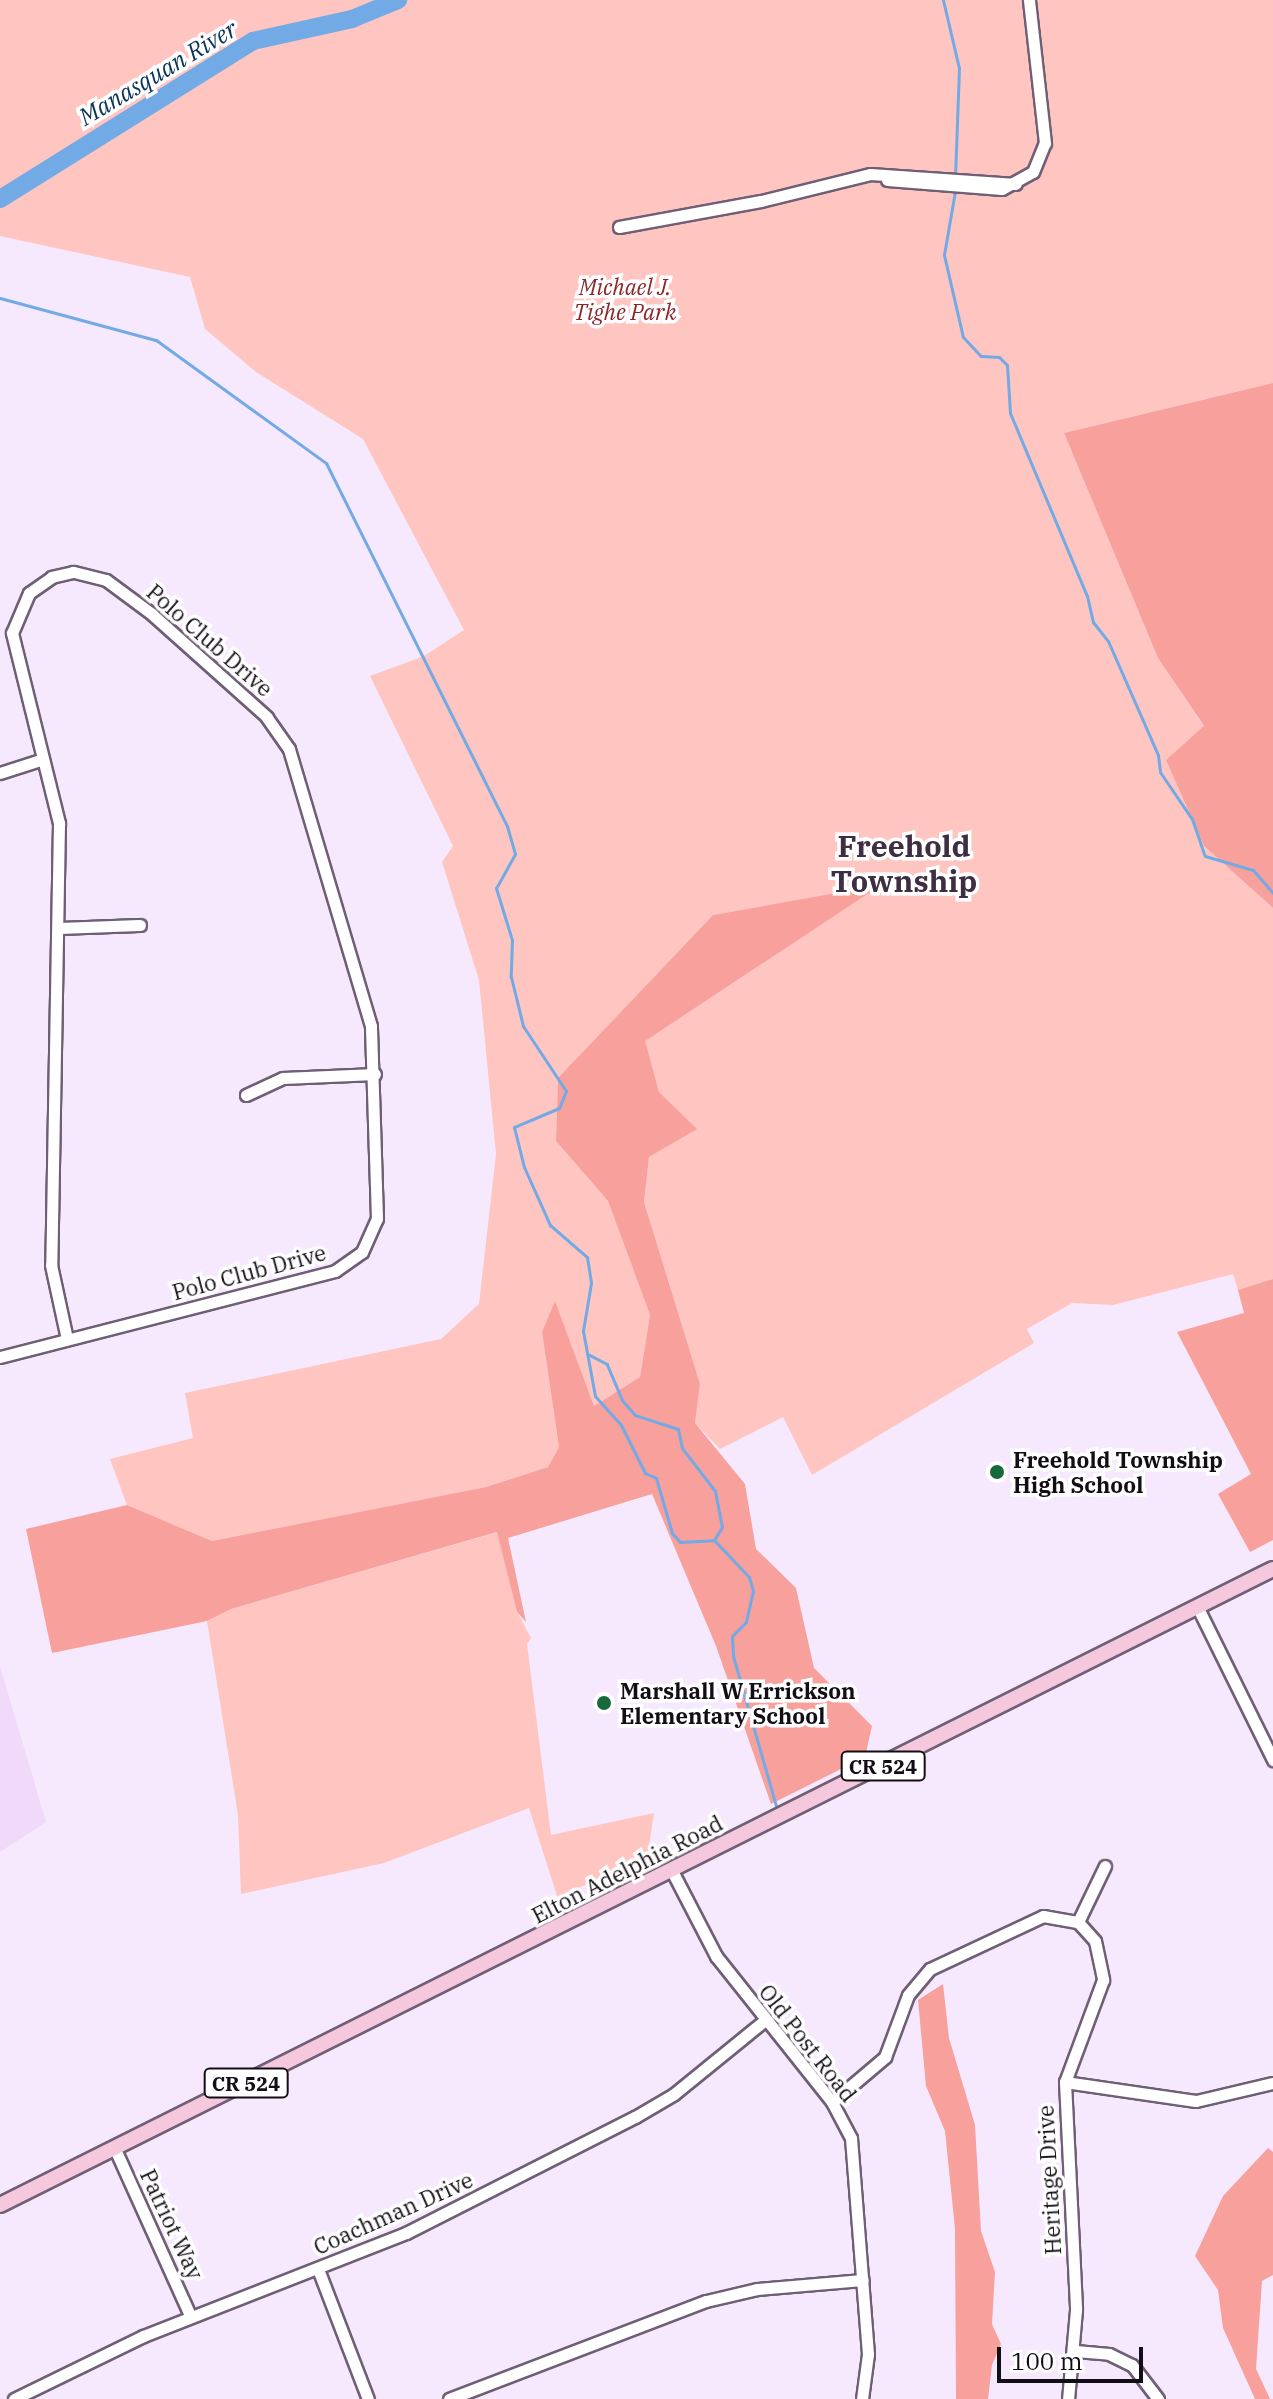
<!DOCTYPE html>
<html>
<head>
<meta charset="utf-8">
<style>
	body { margin:0 }
	#map { position:relative; width:1273px; height:2399px; overflow:hidden; background:#f7e9fd; font-family:"IBM Plex Serif",serif }
	div>[style] { position:absolute }
	[style*='--x'] { left:calc(var(--x)*1px); top:calc(var(--y)*1px); width:calc(var(--w)*1px); rotate:calc(var(--a)*1deg) }
	.built>* { inset:0; background:#f0d9f9 }
	.green>* { inset:0; background:#fec5c1 }
	.forest>* { inset:0; background:#f8a09b }
	.stream>* { height:3px; margin:-1.5px; padding:0 1.5px; transform-origin:1.5px; border-radius:1.5px; background:#72aae6 }
	.river>* { height:18px; margin:-9px; padding:0 9px; transform-origin:9px; border-radius:9px; background:#72aae6 }
	.roads { filter:drop-shadow(2px 0 #6f5f75) drop-shadow(-2px 0 #6f5f75) drop-shadow(0 2px #6f5f75) drop-shadow(0 -2px #6f5f75) }
	.minor>* { height:11px; margin:-5.5px; padding:0 5.5px; transform-origin:5.5px; border-radius:5.5px; background:#fff }
	.major>* { height:14px; margin:-7px; padding:0 7px; transform-origin:7px; border-radius:7px; background:#f5c8dd }
	.dots>* { width:22px; height:22px; translate:-50% -50%; box-sizing:border-box; border:4px solid #fff; border-radius:50% }
	span { translate:-50% -50%; white-space:nowrap; text-align:center; line-height:1.15; -webkit-text-stroke:7px #fff; paint-order:stroke }
	.shield-label span { padding:2px 6px; background:#fff; border:2px solid; border-radius:6px; -webkit-text-stroke-width:0 }
	.shield-label { font-size:20px; color:#130d15; font-weight:700 }
	.park-label { font-size:22px; color:#8b262a; font-style:italic }
	.street-label { font-size:22px; color:#130d15 }
	.poi-label { font-size:22px; color:#130d15; font-weight:700 }
	.left { translate:0 -50%; text-align:left }
	.water-label { font-size:24px; color:#0a335a; font-style:italic }
	.district-label { font-size:30px; color:#3d2e42; font-weight:700 }
	.scale { position:absolute; left:997px; top:2347px; width:146px; height:36px; box-sizing:border-box; border:4px solid #130d15; border-top:0; padding-left:10px; font-size:24px; line-height:28px; white-space:nowrap; color:#130d15; -webkit-text-stroke:6px #fff; paint-order:stroke }
</style>
</head>
<body>
<div id="map">
	<div class="built">
		<div style="clip-path:polygon(0 1666px,46px 1822px,0 1852px)"></div>
	</div>
	<div class="green">
		<div style="clip-path:polygon(0 0,1273px 0,1273px 383px,1064px 433px,1158px 658px,1204px 727px,1166px 760px,1204px 846px,1273px 908px,1273px 1279px,1238px 1290px,1233px 1274px,1113px 1305px,1072px 1303px,1027px 1329px,1034px 1343px,812px 1475px,783px 1417px,720px 1449px,695px 1423px,700px 1384px,644px 1202px,649px 1157px,696px 1129px,659px 1092px,644px 1041px,879px 886px,713px 915px,558px 1078px,556px 1141px,608px 1201px,650px 1315px,640px 1377px,594px 1406px,555px 1302px,542px 1332px,559px 1447px,548px 1467px,486px 1487px,212px 1541px,127px 1505px,110px 1459px,193px 1438px,185px 1393px,441px 1339px,479px 1304px,496px 1154px,479px 980px,442px 862px,453px 846px,370px 676px,424px 656px,464px 630px,363px 439px,256px 372px,205px 329px,190px 277px,0 236px)"></div>
		<div style="clip-path:polygon(498px 1532px,517px 1612px,531px 1638px,527px 1644px,551px 1835px,654px 1813px,648px 1852px,558px 1899px,529px 1808px,384px 1863px,241px 1894px,238px 1815px,207px 1621px,231px 1609px)"></div>
	</div>
	<div class="forest">
		<div style="clip-path:polygon(1273px 383px,1273px 908px,1204px 846px,1166px 760px,1204px 726px,1158px 658px,1064px 433px)"></div>
		<div style="clip-path:polygon(881px 885px,645px 1041px,659px 1092px,697px 1129px,649px 1157px,644px 1202px,700px 1384px,695px 1423px,745px 1484px,756px 1549px,796px 1588px,814px 1668px,872px 1726px,865px 1757px,771px 1804px,716px 1646px,652px 1494px,508px 1538px,526px 1622px,517px 1612px,497px 1532px,231px 1609px,207px 1621px,52px 1653px,26px 1529px,127px 1505px,212px 1541px,486px 1487px,548px 1467px,559px 1447px,542px 1332px,555px 1301px,594px 1406px,640px 1377px,650px 1315px,608px 1201px,556px 1141px,558px 1078px,713px 915px)"></div>
		<div style="clip-path:polygon(1273px 1279px,1273px 1540px,1250px 1552px,1218px 1494px,1251px 1474px,1177px 1332px,1244px 1313px,1238px 1290px)"></div>
		<div style="clip-path:polygon(943px 1984px,949px 2038px,975px 2125px,981px 2231px,995px 2272px,992px 2324px,1001px 2344px,992px 2365px,988px 2399px,956px 2399px,955px 2229px,945px 2131px,926px 2086px,918px 2000px)"></div>
		<div style="clip-path:polygon(1268px 2148px,1273px 2152px,1273px 2275px,1262px 2281px,1256px 2369px,1270px 2399px,1255px 2399px,1223px 2328px,1218px 2290px,1195px 2256px,1223px 2196px)"></div>
	</div>
	<div class="stream">
		<div style="--x:943;--y:0;--w:70;--a:76.8"></div>
		<div style="--x:959;--y:68;--w:107;--a:92.1"></div>
		<div style="--x:955;--y:191;--w:65;--a:99.8"></div>
		<div style="--x:944;--y:255;--w:84;--a:77"></div>
		<div style="--x:963;--y:337;--w:26;--a:47"></div>
		<div style="--x:981;--y:356;--w:18;--a:3"></div>
		<div style="--x:999;--y:357;--w:11;--a:45"></div>
		<div style="--x:1007;--y:365;--w:48;--a:86.4"></div>
		<div style="--x:1010;--y:413;--w:199;--a:67.2"></div>
		<div style="--x:1087;--y:596;--w:27;--a:77"></div>
		<div style="--x:1093;--y:622;--w:24;--a:52"></div>
		<div style="--x:1108;--y:641;--w:124;--a:66.3"></div>
		<div style="--x:1158;--y:755;--w:17;--a:83"></div>
		<div style="--x:1160;--y:772;--w:57;--a:55.8"></div>
		<div style="--x:1192;--y:819;--w:39;--a:71"></div>
		<div style="--x:1205;--y:856;--w:50;--a:16.3"></div>
		<div style="--x:1253;--y:870;--w:30;--a:49"></div>
		<div style="--x:0;--y:298;--w:162;--a:15.1"></div>
		<div style="--x:156;--y:340;--w:210;--a:35.9"></div>
		<div style="--x:326;--y:463;--w:406;--a:63.5"></div>
		<div style="--x:507;--y:826;--w:29;--a:74"></div>
		<div style="--x:515;--y:854;--w:39;--a:119"></div>
		<div style="--x:496;--y:888;--w:54;--a:72.9"></div>
		<div style="--x:512;--y:940;--w:37;--a:92"></div>
		<div style="--x:511;--y:977;--w:50;--a:76.2"></div>
		<div style="--x:523;--y:1026;--w:78;--a:56.5"></div>
		<div style="--x:566;--y:1091;--w:18;--a:112"></div>
		<div style="--x:559;--y:1108;--w:49;--a:157.1"></div>
		<div style="--x:514;--y:1127;--w:41;--a:76"></div>
		<div style="--x:524;--y:1167;--w:64;--a:65.9"></div>
		<div style="--x:550;--y:1225;--w:49;--a:40.9"></div>
		<div style="--x:587;--y:1257;--w:26;--a:81"></div>
		<div style="--x:591;--y:1283;--w:49;--a:99.5"></div>
		<div style="--x:583;--y:1331;--w:66;--a:79.5"></div>
		<div style="--x:595;--y:1396;--w:39;--a:48"></div>
		<div style="--x:621;--y:1425;--w:54;--a:63.4"></div>
		<div style="--x:645;--y:1473;--w:12;--a:24"></div>
		<div style="--x:656;--y:1478;--w:57;--a:73.8"></div>
		<div style="--x:672;--y:1533;--w:12;--a:48"></div>
		<div style="--x:680;--y:1542;--w:34;--a:-3"></div>
		<div style="--x:714;--y:1540;--w:15;--a:-58"></div>
		<div style="--x:722;--y:1527;--w:37;--a:-101"></div>
		<div style="--x:715;--y:1491;--w:54;--a:-127.5"></div>
		<div style="--x:682;--y:1448;--w:19;--a:-102"></div>
		<div style="--x:678;--y:1429;--w:45;--a:-162"></div>
		<div style="--x:635;--y:1415;--w:20;--a:-131"></div>
		<div style="--x:622;--y:1400;--w:39;--a:-113"></div>
		<div style="--x:607;--y:1364;--w:20;--a:-153"></div>
		<div style="--x:714;--y:1540;--w:51;--a:46.6"></div>
		<div style="--x:749;--y:1577;--w:15;--a:74"></div>
		<div style="--x:753;--y:1591;--w:32;--a:103"></div>
		<div style="--x:746;--y:1622;--w:20;--a:135"></div>
		<div style="--x:732;--y:1636;--w:20;--a:87"></div>
		<div style="--x:733;--y:1656;--w:156;--a:74"></div>
	</div>
	<div class="river">
		<div style="--x:0;--y:199;--w:298;--a:-32"></div>
		<div style="--x:253;--y:41;--w:101;--a:-12.5"></div>
		<div style="--x:352;--y:19;--w:50;--a:-22.4"></div>
	</div>
	<div class="roads">
		<div class="minor">
			<div style="--x:887;--y:180;--w:115;--a:4.5"></div>
			<div style="--x:1002;--y:189;--w:35;--a:-29"></div>
			<div style="--x:1033;--y:172;--w:31;--a:-68"></div>
			<div style="--x:1045;--y:143;--w:144;--a:-96.4"></div>
			<div style="--x:619;--y:227;--w:144;--a:-10.4"></div>
			<div style="--x:761;--y:201;--w:112;--a:-13.9"></div>
			<div style="--x:870;--y:174;--w:146;--a:3.9"></div>
			<div style="--x:0;--y:773;--w:45;--a:-18"></div>
			<div style="--x:58;--y:928;--w:82;--a:-2.1"></div>
			<div style="--x:246;--y:1095;--w:41;--a:-24.7"></div>
			<div style="--x:283;--y:1078;--w:92;--a:-2.5"></div>
			<div style="--x:0;--y:1357;--w:346;--a:-14.4"></div>
			<div style="--x:335;--y:1271;--w:33;--a:-35"></div>
			<div style="--x:362;--y:1252;--w:36;--a:-66"></div>
			<div style="--x:377;--y:1219;--w:193;--a:-91.8"></div>
			<div style="--x:371;--y:1026;--w:289;--a:-106.5"></div>
			<div style="--x:289;--y:749;--w:39;--a:-125"></div>
			<div style="--x:267;--y:717;--w:154;--a:-138.2"></div>
			<div style="--x:152;--y:614;--w:57;--a:-143.5"></div>
			<div style="--x:106;--y:580;--w:34;--a:-166"></div>
			<div style="--x:73;--y:572;--w:22;--a:167"></div>
			<div style="--x:52;--y:577;--w:28;--a:145"></div>
			<div style="--x:29;--y:593;--w:43;--a:113"></div>
			<div style="--x:12;--y:633;--w:196;--a:76.1"></div>
			<div style="--x:59;--y:823;--w:442;--a:91"></div>
			<div style="--x:51;--y:1265;--w:76;--a:77.8"></div>
			<div style="--x:1197;--y:1606;--w:172;--a:63.7"></div>
			<div style="--x:672;--y:1871;--w:96;--a:62.6"></div>
			<div style="--x:716;--y:1956;--w:186;--a:51.5"></div>
			<div style="--x:832;--y:2102;--w:41;--a:62.2"></div>
			<div style="--x:851;--y:2138;--w:217;--a:85.5"></div>
			<div style="--x:868;--y:2354;--w:45;--a:97.6"></div>
			<div style="--x:1078;--y:1922;--w:62;--a:-64.3"></div>
			<div style="--x:1065;--y:2082;--w:132;--a:8.3"></div>
			<div style="--x:1196;--y:2101;--w:79;--a:-13.2"></div>
			<div style="--x:832;--y:2102;--w:70;--a:-40.3"></div>
			<div style="--x:885;--y:2057;--w:66;--a:-69.6"></div>
			<div style="--x:908;--y:1995;--w:34;--a:-50"></div>
			<div style="--x:930;--y:1969;--w:125;--a:-25.1"></div>
			<div style="--x:1043;--y:1916;--w:36;--a:10"></div>
			<div style="--x:1078;--y:1922;--w:25;--a:48"></div>
			<div style="--x:1095;--y:1941;--w:40;--a:78"></div>
			<div style="--x:1103;--y:1980;--w:109;--a:110.4"></div>
			<div style="--x:1065;--y:2082;--w:228;--a:87.2"></div>
			<div style="--x:1076;--y:2310;--w:89;--a:95.1"></div>
			<div style="--x:115;--y:2149;--w:184;--a:65.7"></div>
			<div style="--x:318;--y:2269;--w:139;--a:69"></div>
			<div style="--x:1076;--y:2351;--w:33;--a:5"></div>
			<div style="--x:1109;--y:2354;--w:25;--a:26"></div>
			<div style="--x:1132;--y:2365;--w:43;--a:52.6"></div>
			<div style="--x:14;--y:2399;--w:144;--a:-26"></div>
			<div style="--x:143;--y:2336;--w:282;--a:-21.4"></div>
			<div style="--x:406;--y:2233;--w:257;--a:-26.9"></div>
			<div style="--x:635;--y:2117;--w:45;--a:-30.5"></div>
			<div style="--x:674;--y:2094;--w:117;--a:-39.1"></div>
			<div style="--x:449;--y:2399;--w:275;--a:-20.9"></div>
			<div style="--x:706;--y:2301;--w:52;--a:-13.2"></div>
			<div style="--x:757;--y:2289;--w:106;--a:-4.9"></div>
		</div>
		<div class="major">
			<div style="--x:0;--y:2205;--w:1423;--a:-26.55"></div>
		</div>
	</div>
	<div class="dots">
		<div style="left:997px;top:1472px;background:#18693a"></div>
		<div style="left:604px;top:1703px;background:#18693a"></div>
	</div>
	<div class="shield-label">
		<span style="left:883px;top:1766px">CR 524</span>
		<span style="left:246px;top:2083px">CR 524</span>
	</div>
	<div class="park-label">
		<span style="left:625px;top:299px">Michael J.<br>Tighe Park</span>
	</div>
	<div class="street-label">
		<span style="left:210px;top:640px;rotate:41deg">Polo Club Drive</span>
		<span style="left:249px;top:1272px;rotate:-15deg">Polo Club Drive</span>
		<span style="left:627px;top:1869px;rotate:-27deg">Elton Adelphia Road</span>
		<span style="left:808px;top:2043px;rotate:52deg">Old Post Road</span>
		<span style="left:1049px;top:2180px;rotate:-93deg">Heritage Drive</span>
		<span style="left:393px;top:2213px;rotate:-24deg">Coachman Drive</span>
		<span style="left:172px;top:2224px;rotate:65deg">Patriot Way</span>
	</div>
	<div class="poi-label">
		<span class="left" style="left:1013px;top:1472px">Freehold Township<br>High School</span>
		<span class="left" style="left:620px;top:1703px">Marshall W Errickson<br>Elementary School</span>
	</div>
	<div class="water-label">
		<span style="left:158px;top:73px;rotate:-31deg">Manasquan River</span>
	</div>
	<div class="district-label">
		<span style="left:904px;top:863px">Freehold<br>Township</span>
	</div>
	<div class="scale">100 m</div>
</div>
</body>
</html>
